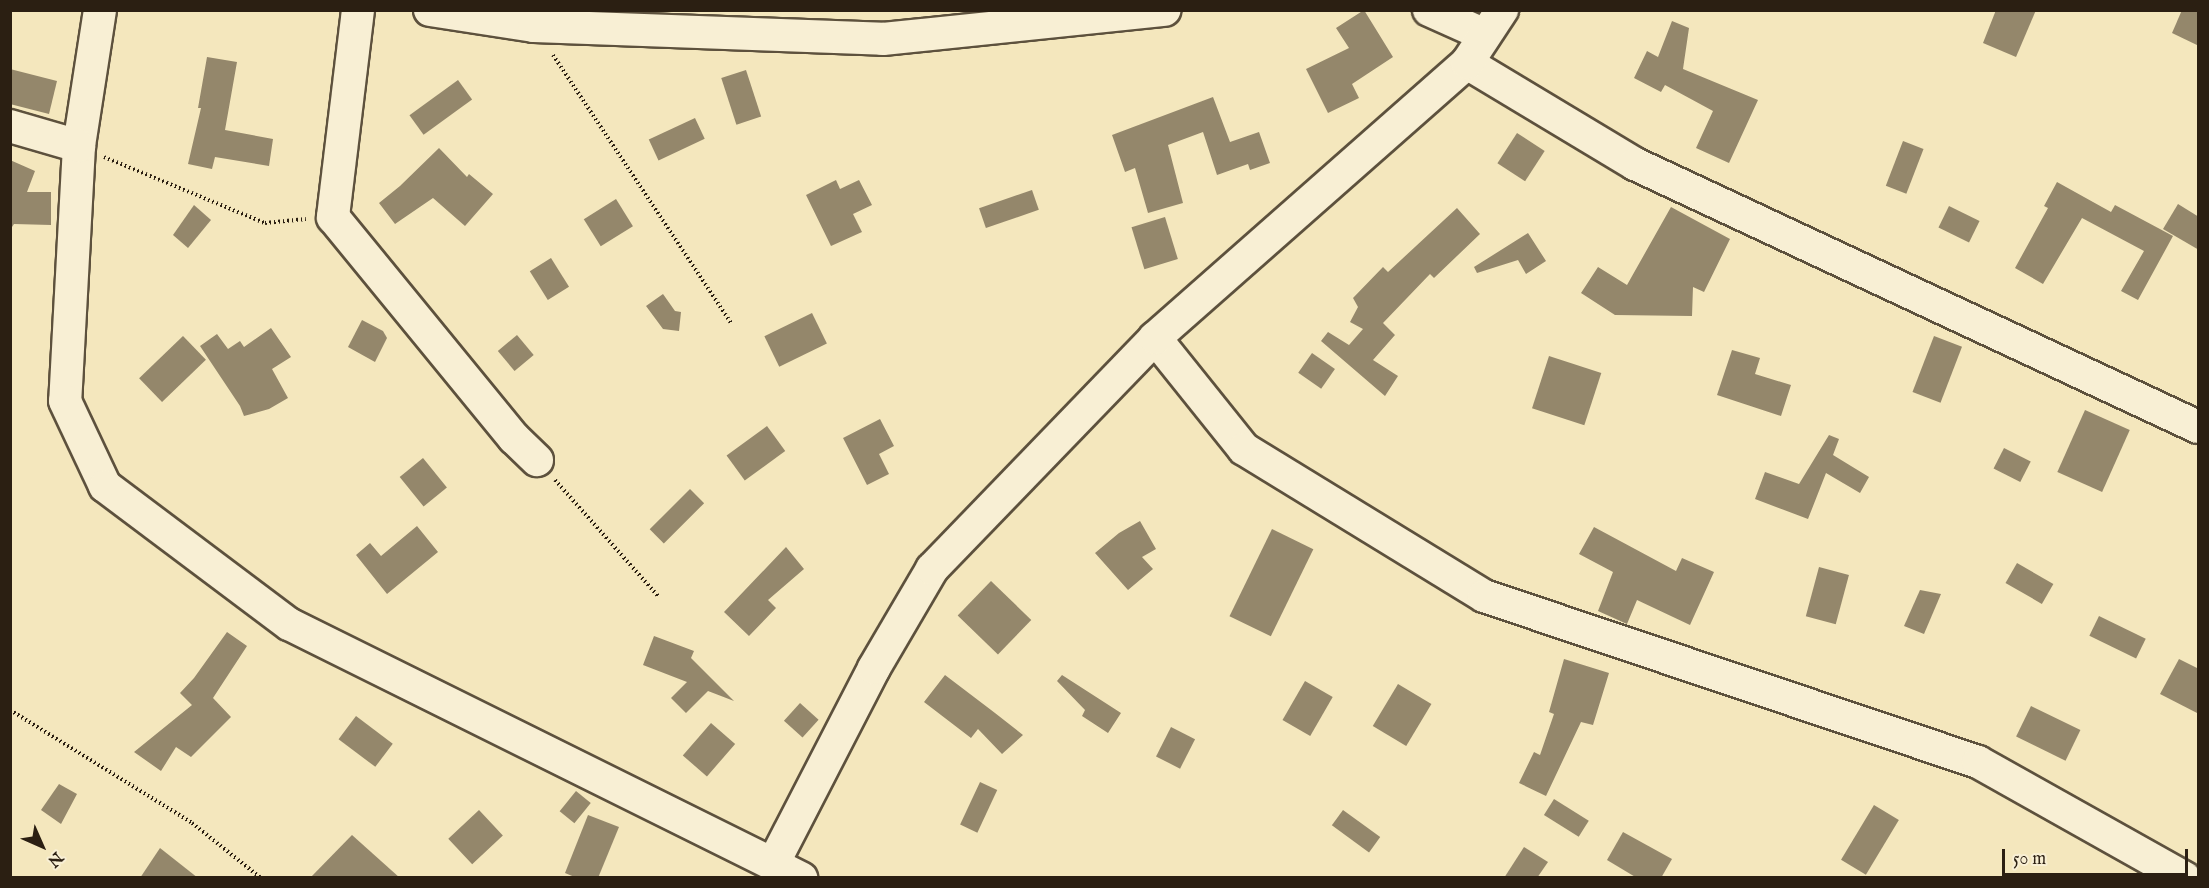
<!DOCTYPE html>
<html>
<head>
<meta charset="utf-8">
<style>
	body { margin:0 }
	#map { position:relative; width:2209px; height:888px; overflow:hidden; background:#f4e7bd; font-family:"IM FELL English",serif }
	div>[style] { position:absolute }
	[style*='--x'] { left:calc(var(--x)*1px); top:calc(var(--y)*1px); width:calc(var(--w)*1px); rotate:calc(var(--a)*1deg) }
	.building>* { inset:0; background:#94876b; transform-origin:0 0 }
	.path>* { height:4px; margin-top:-2px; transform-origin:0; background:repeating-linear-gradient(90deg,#2b1f12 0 1.5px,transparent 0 4.5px) }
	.roads { filter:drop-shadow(2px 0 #5d513d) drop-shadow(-2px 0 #5d513d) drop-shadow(0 2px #5d513d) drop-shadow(0 -2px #5d513d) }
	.minor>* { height:32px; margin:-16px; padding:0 16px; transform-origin:16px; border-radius:16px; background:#f8efd4 }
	span { translate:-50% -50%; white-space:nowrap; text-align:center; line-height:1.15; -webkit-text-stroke:5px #f8efd4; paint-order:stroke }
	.frame { position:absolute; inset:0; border:12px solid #2b1f12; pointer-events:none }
	.north { position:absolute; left:12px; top:816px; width:60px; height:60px; -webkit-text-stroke:4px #f8efd4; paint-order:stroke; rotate:135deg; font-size:16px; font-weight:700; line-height:24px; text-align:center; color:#2b1f12 }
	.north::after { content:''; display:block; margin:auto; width:21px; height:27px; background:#2b1f12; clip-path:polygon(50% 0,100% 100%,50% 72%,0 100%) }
	.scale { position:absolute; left:2002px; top:849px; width:186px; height:27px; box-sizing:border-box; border:3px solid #2b1f12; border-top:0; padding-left:8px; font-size:18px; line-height:21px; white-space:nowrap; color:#2b1f12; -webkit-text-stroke:4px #f8efd4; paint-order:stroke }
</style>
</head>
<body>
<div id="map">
	<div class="building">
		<div style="clip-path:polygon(1364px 10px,1393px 57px,1352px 84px,1359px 98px,1328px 113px,1306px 69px,1349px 48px,1336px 28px)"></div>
		<div style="clip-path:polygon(1996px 10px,2036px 10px,2016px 57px,1983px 43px)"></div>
		<div style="clip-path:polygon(2182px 10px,2199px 10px,2199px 46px,2172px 33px)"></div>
		<div style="clip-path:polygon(1672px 21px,1689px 28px,1683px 69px,1758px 100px,1729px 163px,1696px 148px,1713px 111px,1665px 85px,1661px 92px,1634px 78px,1647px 51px,1658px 57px)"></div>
		<div style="clip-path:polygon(207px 57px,237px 62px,225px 130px,273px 139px,269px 166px,215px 157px,212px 169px,188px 164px,201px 108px,198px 108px)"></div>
		<div style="clip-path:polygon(10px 69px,57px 81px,49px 114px,10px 104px)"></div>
		<div style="left:746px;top:70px;width:49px;height:26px;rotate:72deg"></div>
		<div style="left:458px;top:80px;width:24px;height:60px;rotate:54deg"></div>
		<div style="clip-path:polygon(1213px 97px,1230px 142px,1259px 132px,1270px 163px,1250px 170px,1248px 164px,1217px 175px,1203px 132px,1168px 145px,1183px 203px,1148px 213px,1135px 168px,1125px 172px,1112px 135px)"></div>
		<div style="left:695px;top:118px;width:23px;height:51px;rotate:65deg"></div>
		<div style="left:1517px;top:133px;width:33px;height:36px;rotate:33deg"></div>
		<div style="left:1903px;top:141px;width:22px;height:48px;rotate:21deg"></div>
		<div style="clip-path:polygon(439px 148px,467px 177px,469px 174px,493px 194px,465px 226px,433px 198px,395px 224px,379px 203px,400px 186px)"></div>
		<div style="clip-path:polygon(10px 160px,35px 171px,27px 192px,51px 192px,51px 225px,14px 224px,10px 230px)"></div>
		<div style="clip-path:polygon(836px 180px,840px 189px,859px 180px,872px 205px,853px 214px,862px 232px,831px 246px,806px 195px)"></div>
		<div style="clip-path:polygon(2057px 182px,2111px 212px,2115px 205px,2173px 236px,2138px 300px,2121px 291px,2144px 251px,2082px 218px,2043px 284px,2015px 268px,2048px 208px,2044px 206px)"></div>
		<div style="left:1032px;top:190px;width:21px;height:56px;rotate:71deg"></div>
		<div style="left:616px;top:199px;width:32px;height:38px;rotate:58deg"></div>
		<div style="clip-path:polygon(2178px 204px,2199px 217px,2199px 250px,2163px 229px)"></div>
		<div style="clip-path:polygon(194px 205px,211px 220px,188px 248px,173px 235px)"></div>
		<div style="left:1949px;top:206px;width:34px;height:24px;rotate:26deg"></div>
		<div style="clip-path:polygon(1671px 207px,1730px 239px,1704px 292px,1693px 287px,1692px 316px,1615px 315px,1581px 293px,1598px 267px,1627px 285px)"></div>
		<div style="clip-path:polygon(1457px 208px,1480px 234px,1434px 278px,1430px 274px,1383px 323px,1395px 335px,1373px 360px,1398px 376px,1385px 396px,1321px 341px,1328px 332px,1349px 345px,1363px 329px,1350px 322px,1358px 307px,1353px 298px,1383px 267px,1388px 272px)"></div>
		<div style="left:1165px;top:217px;width:44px;height:35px;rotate:73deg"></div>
		<div style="clip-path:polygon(1528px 233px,1546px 261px,1526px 274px,1518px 260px,1477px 273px,1474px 267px)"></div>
		<div style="left:551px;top:258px;width:34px;height:25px;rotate:58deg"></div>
		<div style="clip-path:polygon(663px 294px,675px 311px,681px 312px,679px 331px,663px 329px,646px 306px)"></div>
		<div style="left:812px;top:313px;width:34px;height:53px;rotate:64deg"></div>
		<div style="clip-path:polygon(362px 320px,383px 331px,387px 338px,375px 362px,348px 347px)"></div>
		<div style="clip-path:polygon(271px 328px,291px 357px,272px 369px,288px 398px,269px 409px,244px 416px,240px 406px,200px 346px,217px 334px,228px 349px,240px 341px,244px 347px)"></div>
		<div style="left:517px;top:335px;width:26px;height:25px;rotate:50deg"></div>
		<div style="left:183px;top:336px;width:33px;height:61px;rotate:46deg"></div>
		<div style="left:1934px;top:336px;width:30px;height:60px;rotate:21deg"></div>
		<div style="clip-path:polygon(1732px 350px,1760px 358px,1755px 374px,1791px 385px,1781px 416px,1717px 395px)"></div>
		<div style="left:1312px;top:353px;width:28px;height:24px;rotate:35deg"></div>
		<div style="left:1549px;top:356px;width:55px;height:55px;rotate:18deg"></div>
		<div style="left:2085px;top:410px;width:49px;height:68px;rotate:24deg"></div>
		<div style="clip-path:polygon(880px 419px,894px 446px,879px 454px,889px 474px,867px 485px,843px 438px)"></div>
		<div style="left:767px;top:426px;width:31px;height:50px;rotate:54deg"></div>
		<div style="clip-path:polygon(1829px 435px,1839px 439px,1833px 455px,1869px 477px,1860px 493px,1826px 473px,1808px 519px,1755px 499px,1765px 472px,1799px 484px)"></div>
		<div style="left:2004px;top:448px;width:30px;height:23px;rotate:27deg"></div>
		<div style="left:423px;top:458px;width:38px;height:30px;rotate:51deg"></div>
		<div style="left:690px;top:489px;width:20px;height:57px;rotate:45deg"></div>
		<div style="clip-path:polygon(1140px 521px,1156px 549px,1142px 557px,1153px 569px,1128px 590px,1095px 553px,1119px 533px)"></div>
		<div style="clip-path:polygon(417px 526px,438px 552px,387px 594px,356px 555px,370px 543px,381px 556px)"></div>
		<div style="clip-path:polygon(1594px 527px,1676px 571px,1682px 558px,1714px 572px,1690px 625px,1637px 600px,1627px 624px,1598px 611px,1613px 572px,1579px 554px)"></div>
		<div style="left:1272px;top:529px;width:46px;height:97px;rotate:26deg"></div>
		<div style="clip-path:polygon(786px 547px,804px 569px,768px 600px,776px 608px,749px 636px,724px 612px)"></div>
		<div style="left:2017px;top:563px;width:42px;height:23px;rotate:30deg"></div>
		<div style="left:1819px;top:567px;width:31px;height:51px;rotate:15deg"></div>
		<div style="left:991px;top:581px;width:56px;height:48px;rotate:44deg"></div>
		<div style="clip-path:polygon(1920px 590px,1941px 594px,1924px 634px,1904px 626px)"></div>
		<div style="left:2099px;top:616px;width:52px;height:22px;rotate:26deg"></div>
		<div style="clip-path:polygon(227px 632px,247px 646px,213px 698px,231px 717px,191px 757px,176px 747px,161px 771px,134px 752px,192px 705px,180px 693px,194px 678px)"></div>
		<div style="clip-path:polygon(654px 636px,694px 651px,691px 658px,734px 701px,708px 691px,686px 713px,671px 698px,687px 682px,643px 665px)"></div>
		<div style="clip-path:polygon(1564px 659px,1609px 673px,1593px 725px,1581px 722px,1546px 796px,1519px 783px,1534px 752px,1540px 755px,1554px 714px,1549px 712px)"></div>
		<div style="clip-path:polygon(2179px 659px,2199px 669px,2199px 714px,2160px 694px)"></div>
		<div style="clip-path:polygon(945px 675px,995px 713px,1023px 735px,1002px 754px,978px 729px,971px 738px,924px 702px)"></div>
		<div style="clip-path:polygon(1062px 675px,1121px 713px,1108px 733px,1082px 716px,1085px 710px,1057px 681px)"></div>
		<div style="left:1305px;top:681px;width:32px;height:45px;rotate:30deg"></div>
		<div style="left:1398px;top:684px;width:39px;height:49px;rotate:31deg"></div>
		<div style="left:800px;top:703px;width:25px;height:24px;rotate:42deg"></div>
		<div style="left:2031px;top:706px;width:55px;height:34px;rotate:26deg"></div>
		<div style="left:356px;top:716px;width:46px;height:29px;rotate:37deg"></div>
		<div style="left:711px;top:723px;width:32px;height:43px;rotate:41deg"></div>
		<div style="left:1171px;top:727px;width:27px;height:33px;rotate:27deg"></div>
		<div style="left:980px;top:782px;width:19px;height:47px;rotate:25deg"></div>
		<div style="clip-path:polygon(59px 784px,77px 794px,61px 824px,41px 810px)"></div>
		<div style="left:576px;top:791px;width:19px;height:26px;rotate:39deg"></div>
		<div style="left:1554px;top:799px;width:41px;height:19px;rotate:32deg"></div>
		<div style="left:1874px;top:805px;width:29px;height:64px;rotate:31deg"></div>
		<div style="left:479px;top:810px;width:35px;height:42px;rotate:47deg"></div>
		<div style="left:1343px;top:810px;width:46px;height:19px;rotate:36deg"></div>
		<div style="clip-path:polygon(588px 815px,619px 827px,598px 878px,577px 878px,565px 873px)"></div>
		<div style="clip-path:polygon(1623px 832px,1672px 859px,1661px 878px,1637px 878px,1607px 860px)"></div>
		<div style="clip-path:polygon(352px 835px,400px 878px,310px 878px)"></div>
		<div style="clip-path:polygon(1524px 847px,1548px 862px,1537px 878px,1504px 878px)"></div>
		<div style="clip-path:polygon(160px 848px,198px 878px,140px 878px)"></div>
	</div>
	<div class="path">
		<div style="--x:553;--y:55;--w:323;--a:56.4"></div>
		<div style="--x:104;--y:157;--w:174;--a:22.3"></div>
		<div style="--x:265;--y:223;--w:41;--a:-5.6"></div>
		<div style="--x:555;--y:480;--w:155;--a:48.4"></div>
		<div style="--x:10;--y:710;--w:214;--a:31.8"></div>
		<div style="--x:192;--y:823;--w:88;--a:38.6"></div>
	</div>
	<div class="roads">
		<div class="minor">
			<div style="--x:100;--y:10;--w:138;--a:98.8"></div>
			<div style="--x:79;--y:146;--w:255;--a:93.1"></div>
			<div style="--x:65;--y:401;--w:94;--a:64.8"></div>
			<div style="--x:105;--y:486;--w:230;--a:36.9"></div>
			<div style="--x:289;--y:624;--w:572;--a:26.39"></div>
			<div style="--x:358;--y:10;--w:209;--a:96.9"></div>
			<div style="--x:333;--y:217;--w:286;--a:50.7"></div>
			<div style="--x:514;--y:438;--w:32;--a:44"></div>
			<div style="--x:430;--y:10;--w:105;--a:8.7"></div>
			<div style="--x:534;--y:26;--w:349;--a:2.1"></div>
			<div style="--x:883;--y:39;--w:283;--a:-5.9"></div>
			<div style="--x:1429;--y:10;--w:61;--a:24.1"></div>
			<div style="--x:1467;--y:63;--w:196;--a:31"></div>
			<div style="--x:1635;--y:164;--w:621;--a:25.04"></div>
			<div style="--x:10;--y:126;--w:72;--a:16.2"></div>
			<div style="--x:1155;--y:338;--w:142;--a:51.3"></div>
			<div style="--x:1244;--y:449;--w:281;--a:31.5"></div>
			<div style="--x:1484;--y:596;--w:521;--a:18.57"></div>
			<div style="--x:1978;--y:762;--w:237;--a:29.3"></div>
			<div style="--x:774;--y:862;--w:218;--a:-62.7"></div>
			<div style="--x:874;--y:668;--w:115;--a:-59.6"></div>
			<div style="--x:932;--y:569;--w:321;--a:-46"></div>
			<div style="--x:1155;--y:338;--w:416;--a:-41.4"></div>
			<div style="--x:1467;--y:63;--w:64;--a:-56.6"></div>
		</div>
	</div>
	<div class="frame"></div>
	<div class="north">N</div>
	<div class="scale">50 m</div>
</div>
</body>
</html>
